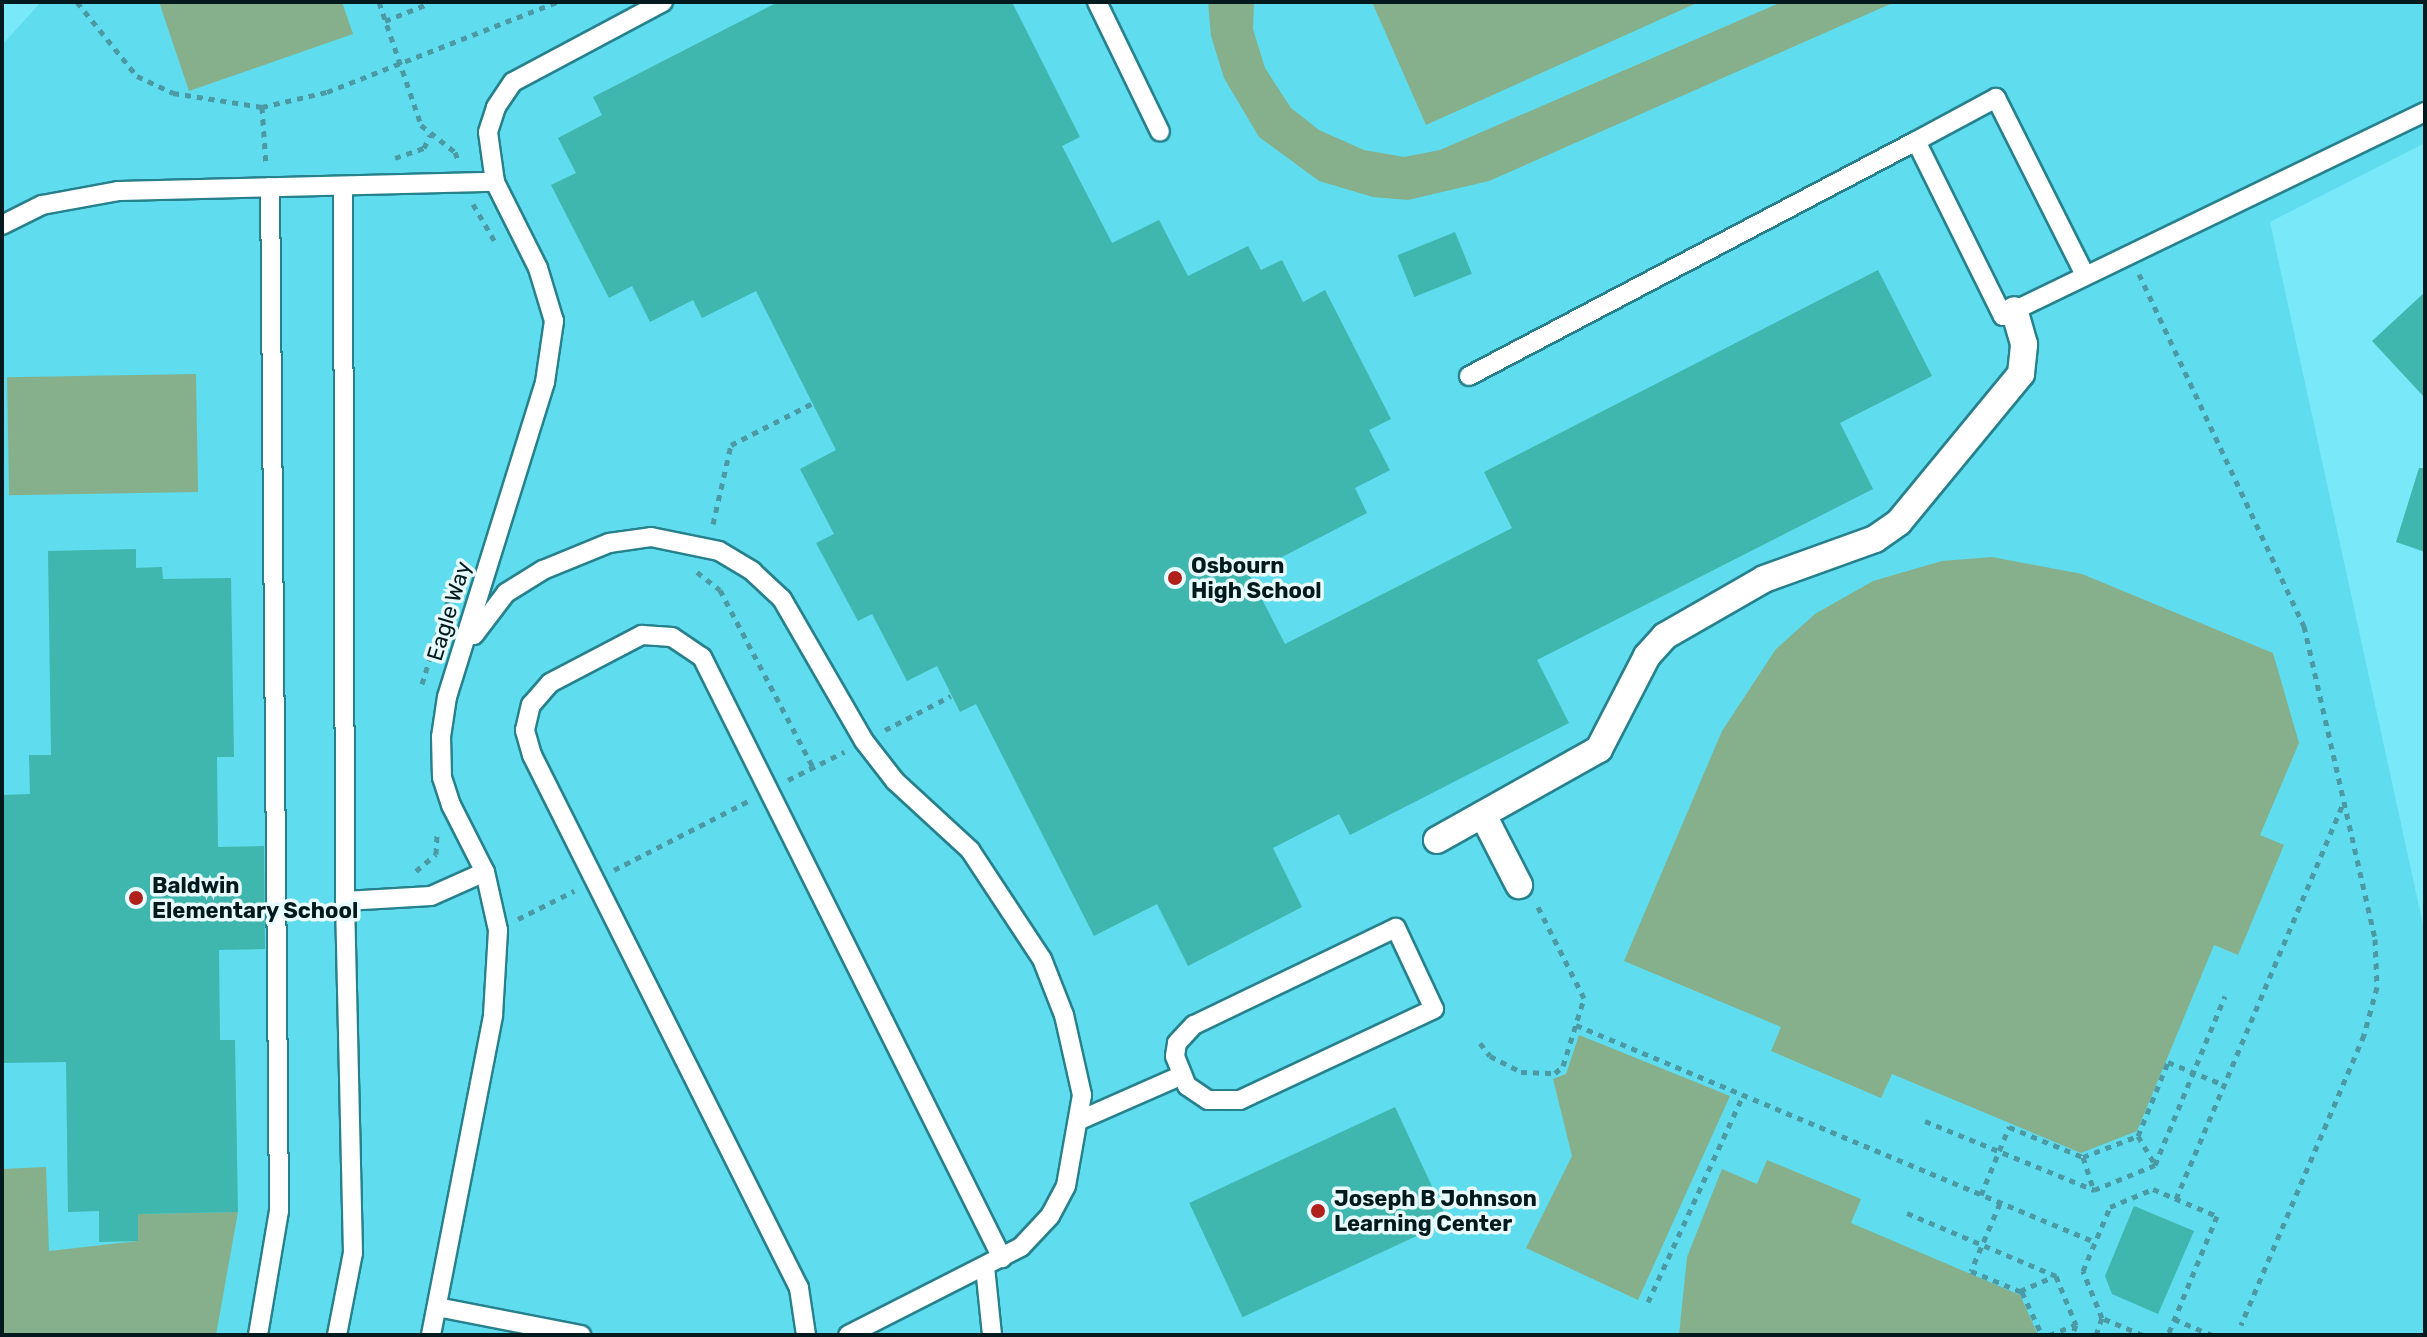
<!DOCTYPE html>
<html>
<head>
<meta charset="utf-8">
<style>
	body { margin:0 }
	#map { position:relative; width:2427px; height:1337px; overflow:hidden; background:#79e9fa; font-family:Rubik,sans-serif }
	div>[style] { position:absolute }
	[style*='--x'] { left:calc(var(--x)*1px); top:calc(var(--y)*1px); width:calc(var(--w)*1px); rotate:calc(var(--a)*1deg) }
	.built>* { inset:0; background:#5fdced }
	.green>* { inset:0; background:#86b08b; transform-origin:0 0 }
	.building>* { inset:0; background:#3fb6ae; transform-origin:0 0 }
	.path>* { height:5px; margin-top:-2.5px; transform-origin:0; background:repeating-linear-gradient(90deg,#4b99a5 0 6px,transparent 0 12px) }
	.roads { filter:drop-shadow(2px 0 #26818d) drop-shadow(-2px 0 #26818d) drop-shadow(0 2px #26818d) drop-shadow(0 -2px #26818d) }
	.service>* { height:18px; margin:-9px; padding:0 9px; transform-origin:9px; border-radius:9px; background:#fff }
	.pedestrian>* { height:26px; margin:-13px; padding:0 13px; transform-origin:13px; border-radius:13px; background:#fff }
	.dots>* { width:22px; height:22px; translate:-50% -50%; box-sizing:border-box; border:4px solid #e7fbfe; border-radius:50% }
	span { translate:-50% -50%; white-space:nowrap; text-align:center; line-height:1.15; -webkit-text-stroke:7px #e7fbfe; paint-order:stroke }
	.poi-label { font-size:22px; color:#021a1e; font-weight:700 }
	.left { translate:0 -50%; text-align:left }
	.street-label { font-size:22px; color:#021a1e }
	.frame { position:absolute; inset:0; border:4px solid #021a1e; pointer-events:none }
</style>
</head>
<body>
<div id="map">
	<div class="built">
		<div style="clip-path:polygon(41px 2px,2425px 2px,2425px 143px,2270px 222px,2425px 934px,2425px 1335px,2px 1335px,2px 45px)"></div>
	</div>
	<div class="green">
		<div style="clip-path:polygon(159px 2px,342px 2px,353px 34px,189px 91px)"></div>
		<div style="clip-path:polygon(1208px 2px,1254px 2px,1253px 29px,1265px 68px,1291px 108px,1319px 130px,1364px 150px,1404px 157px,1440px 150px,1782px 2px,1895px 2px,1489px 181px,1408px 200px,1373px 197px,1319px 181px,1259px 137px,1224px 78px,1211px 36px)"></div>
		<div style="clip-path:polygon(1372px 2px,1699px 2px,1426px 125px)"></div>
		<div style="left:196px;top:374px;width:118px;height:189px;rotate:89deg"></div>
		<div style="clip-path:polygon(1992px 557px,2082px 574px,2273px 653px,2299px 743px,2260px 835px,2284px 845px,2238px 955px,2214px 945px,2137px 1131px,2081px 1153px,1892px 1074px,1881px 1098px,1771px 1051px,1781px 1027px,1624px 961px,1722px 731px,1776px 649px,1815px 614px,1873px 581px,1942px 561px)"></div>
		<div style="clip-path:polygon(1579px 1035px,1730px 1096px,1638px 1300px,1526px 1248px,1572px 1156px,1553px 1079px,1566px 1074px)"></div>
		<div style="clip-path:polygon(1767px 1160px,1861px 1199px,1851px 1223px,2020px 1295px,2038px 1335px,1679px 1335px,1687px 1257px,1722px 1169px,1757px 1184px)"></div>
		<div style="clip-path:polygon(46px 1167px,49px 1251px,138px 1241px,138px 1214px,238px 1212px,216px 1335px,2px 1335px,2px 1169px)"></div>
	</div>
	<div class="building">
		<div style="clip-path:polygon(778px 2px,1012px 2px,1080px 137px,1062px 146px,1112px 243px,1159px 220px,1188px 276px,1248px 246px,1261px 270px,1282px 260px,1303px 302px,1325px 290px,1391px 419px,1369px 430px,1390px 470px,1355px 488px,1367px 513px,1249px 574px,1285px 644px,1512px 528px,1484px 472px,1878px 270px,1932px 376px,1840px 423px,1873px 489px,1537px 660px,1569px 723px,1350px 835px,1339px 814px,1273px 848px,1302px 907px,1188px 966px,1157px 904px,1094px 936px,976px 704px,960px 712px,937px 666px,907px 681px,872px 614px,858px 621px,816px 543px,834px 534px,800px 469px,836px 450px,756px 291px,702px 318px,693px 300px,650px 322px,632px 286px,609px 298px,551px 185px,576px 173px,558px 138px,602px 115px,593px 97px)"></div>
		<div style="left:1455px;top:232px;width:45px;height:62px;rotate:68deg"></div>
		<div style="clip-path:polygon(2425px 292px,2425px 398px,2372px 341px)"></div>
		<div style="clip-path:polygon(2419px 468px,2425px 468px,2425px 552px,2396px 542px)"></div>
		<div style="clip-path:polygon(136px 549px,136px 568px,162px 567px,163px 579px,231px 578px,234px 757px,217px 757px,218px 847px,264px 846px,265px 949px,219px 950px,220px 1040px,235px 1040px,238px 1212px,138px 1214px,138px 1241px,99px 1242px,99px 1211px,68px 1212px,66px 1062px,2px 1063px,2px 795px,30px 794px,29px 755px,51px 755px,48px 551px)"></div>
		<div style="left:1395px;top:1107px;width:126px;height:227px;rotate:65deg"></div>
		<div style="clip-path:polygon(2134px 1206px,2194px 1231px,2158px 1314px,2112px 1294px,2105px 1276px)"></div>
	</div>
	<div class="path">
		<div style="--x:77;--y:2;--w:95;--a:51"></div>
		<div style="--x:137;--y:76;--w:40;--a:25"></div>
		<div style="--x:173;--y:93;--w:90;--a:8.9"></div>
		<div style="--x:262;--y:107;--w:67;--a:-13"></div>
		<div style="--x:327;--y:92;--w:247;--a:-21.4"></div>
		<div style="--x:379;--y:2;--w:130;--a:71.1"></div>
		<div style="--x:421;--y:125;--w:43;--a:38.5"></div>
		<div style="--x:455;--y:152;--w:9;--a:69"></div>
		<div style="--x:385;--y:21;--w:48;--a:-21.8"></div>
		<div style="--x:262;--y:107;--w:58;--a:86.1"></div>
		<div style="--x:395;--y:158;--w:31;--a:-19"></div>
		<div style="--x:424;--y:148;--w:14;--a:-65"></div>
		<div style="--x:473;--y:204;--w:42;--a:59.7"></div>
		<div style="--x:2139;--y:274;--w:389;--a:64.9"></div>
		<div style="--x:2304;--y:626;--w:321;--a:77.2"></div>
		<div style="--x:2375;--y:939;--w:48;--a:87.6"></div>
		<div style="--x:2377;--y:987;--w:50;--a:105.2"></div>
		<div style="--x:2364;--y:1035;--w:315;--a:113"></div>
		<div style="--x:713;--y:524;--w:81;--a:-77.2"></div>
		<div style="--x:731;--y:445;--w:92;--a:-27.1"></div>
		<div style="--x:697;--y:572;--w:29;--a:38"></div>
		<div style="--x:720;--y:590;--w:200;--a:62.3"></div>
		<div style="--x:422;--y:684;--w:122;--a:-72.9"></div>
		<div style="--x:885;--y:730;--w:74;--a:-27.3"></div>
		<div style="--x:788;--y:780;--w:63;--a:-26.6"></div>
		<div style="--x:614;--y:870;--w:151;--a:-27.2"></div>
		<div style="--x:416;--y:871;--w:26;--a:-40"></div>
		<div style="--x:436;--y:854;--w:20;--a:-87"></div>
		<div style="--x:518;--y:919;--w:63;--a:-26.6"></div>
		<div style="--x:1576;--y:1025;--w:563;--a:22.69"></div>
		<div style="--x:1480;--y:1043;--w:16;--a:52"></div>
		<div style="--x:1490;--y:1056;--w:35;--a:27"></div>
		<div style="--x:1521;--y:1072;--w:34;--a:2"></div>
		<div style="--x:1555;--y:1073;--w:11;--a:-41"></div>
		<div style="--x:1563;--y:1066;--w:71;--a:-72.8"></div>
		<div style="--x:1584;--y:998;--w:106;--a:-116.8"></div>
		<div style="--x:1925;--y:1121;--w:183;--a:22.2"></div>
		<div style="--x:2094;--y:1190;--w:66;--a:-22.3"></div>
		<div style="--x:2155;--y:1165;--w:183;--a:-67.5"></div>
		<div style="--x:2138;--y:1136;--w:33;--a:59"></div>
		<div style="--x:2083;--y:1157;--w:35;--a:72"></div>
		<div style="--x:1981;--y:1195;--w:74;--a:-67.6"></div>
		<div style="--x:2009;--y:1127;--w:80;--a:22.1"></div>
		<div style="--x:2083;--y:1157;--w:59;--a:-20.9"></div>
		<div style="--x:2138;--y:1136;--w:80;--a:-67.9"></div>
		<div style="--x:2168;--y:1062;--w:61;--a:22.3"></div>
		<div style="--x:2176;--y:1199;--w:431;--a:-67.1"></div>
		<div style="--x:2000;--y:1203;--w:74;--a:113.1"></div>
		<div style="--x:1971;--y:1271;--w:55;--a:22.4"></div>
		<div style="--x:2022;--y:1292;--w:47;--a:65.1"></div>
		<div style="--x:1907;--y:1213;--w:162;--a:22.9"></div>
		<div style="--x:2056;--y:1276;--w:53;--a:67.8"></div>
		<div style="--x:2076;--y:1325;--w:11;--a:112"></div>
		<div style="--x:2020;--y:1291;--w:38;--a:-23"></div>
		<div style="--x:1648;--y:1302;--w:228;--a:-65.3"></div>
		<div style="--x:2174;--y:1319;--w:41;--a:22.8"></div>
		<div style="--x:2049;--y:1335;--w:28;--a:-21"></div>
		<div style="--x:2096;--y:1335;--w:18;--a:-71"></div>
		<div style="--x:2143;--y:1335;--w:44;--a:-157.5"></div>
		<div style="--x:2102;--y:1318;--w:51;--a:-112"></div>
		<div style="--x:2083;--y:1271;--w:69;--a:-67.1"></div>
		<div style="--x:2110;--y:1207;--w:47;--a:-22.7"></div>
		<div style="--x:2153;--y:1189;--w:69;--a:22.9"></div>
		<div style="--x:2217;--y:1216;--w:129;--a:112.4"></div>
	</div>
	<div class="roads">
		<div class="service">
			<div style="--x:1097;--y:2;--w:144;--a:64.1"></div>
			<div style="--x:343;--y:186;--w:715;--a:89.84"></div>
			<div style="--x:2;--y:225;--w:45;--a:-26.6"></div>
			<div style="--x:42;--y:205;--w:77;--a:-10.4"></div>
			<div style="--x:118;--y:191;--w:377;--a:-1.4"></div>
			<div style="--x:2084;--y:273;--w:196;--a:-116.7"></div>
			<div style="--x:1996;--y:98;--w:91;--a:151.7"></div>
			<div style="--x:1916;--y:141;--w:195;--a:63.6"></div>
			<div style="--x:2003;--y:316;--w:469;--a:-25.8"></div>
			<div style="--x:1469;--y:376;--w:505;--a:-27.73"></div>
			<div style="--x:474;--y:635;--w:53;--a:-52.7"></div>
			<div style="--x:506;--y:593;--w:44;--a:-31.9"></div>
			<div style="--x:543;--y:570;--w:71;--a:-22.2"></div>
			<div style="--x:609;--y:543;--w:42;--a:-8.1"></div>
			<div style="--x:651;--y:537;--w:69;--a:11.6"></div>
			<div style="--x:719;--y:551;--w:39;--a:31"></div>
			<div style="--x:752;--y:571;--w:41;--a:43"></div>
			<div style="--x:782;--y:599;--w:164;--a:60"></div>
			<div style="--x:864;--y:741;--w:51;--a:52.2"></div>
			<div style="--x:895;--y:781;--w:102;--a:42.6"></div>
			<div style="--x:970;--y:850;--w:131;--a:56.6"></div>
			<div style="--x:1042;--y:959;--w:60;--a:68.6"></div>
			<div style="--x:1064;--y:1015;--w:82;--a:77.3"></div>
			<div style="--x:1082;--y:1095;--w:92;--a:100"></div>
			<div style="--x:1066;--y:1186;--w:34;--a:118"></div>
			<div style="--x:1050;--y:1216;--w:42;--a:133.1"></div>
			<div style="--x:1021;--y:1247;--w:194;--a:153"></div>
			<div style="--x:1396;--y:928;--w:89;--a:64.9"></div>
			<div style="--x:1434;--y:1009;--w:214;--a:154.9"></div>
			<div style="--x:1240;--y:1100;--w:32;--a:180"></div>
			<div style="--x:1208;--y:1100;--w:25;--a:-146"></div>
			<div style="--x:1187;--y:1086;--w:32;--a:-112"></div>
			<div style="--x:1175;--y:1056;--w:13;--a:-81"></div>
			<div style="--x:1177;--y:1043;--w:25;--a:-47"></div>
			<div style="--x:1194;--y:1025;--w:224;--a:-25.7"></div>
			<div style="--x:1080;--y:1120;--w:109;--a:-23.7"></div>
			<div style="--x:985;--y:1267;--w:68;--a:84.1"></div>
			<div style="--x:437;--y:1307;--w:147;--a:11"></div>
			<div style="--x:258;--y:1335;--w:126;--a:-80.4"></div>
			<div style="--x:279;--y:1211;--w:1024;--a:-90.5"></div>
			<div style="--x:337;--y:1335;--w:84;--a:-79"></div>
			<div style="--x:353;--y:1253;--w:352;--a:-91.3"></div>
			<div style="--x:345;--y:901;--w:86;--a:-3.3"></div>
			<div style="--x:431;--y:896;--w:59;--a:-24"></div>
			<div style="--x:431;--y:1335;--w:326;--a:-79"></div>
			<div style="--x:493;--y:1015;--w:85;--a:-86.6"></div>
			<div style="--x:498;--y:930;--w:59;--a:-102.6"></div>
			<div style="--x:485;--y:872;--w:75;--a:-116.9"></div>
			<div style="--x:451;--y:805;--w:29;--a:-108"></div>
			<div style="--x:442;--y:777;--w:40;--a:-91.4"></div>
			<div style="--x:441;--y:737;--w:40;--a:-81.5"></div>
			<div style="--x:447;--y:697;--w:330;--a:-72.7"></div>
			<div style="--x:545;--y:382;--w:62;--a:-81.6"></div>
			<div style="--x:554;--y:321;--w:55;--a:-106.8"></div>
			<div style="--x:538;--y:268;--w:96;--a:-116.6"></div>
			<div style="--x:495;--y:182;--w:50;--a:-98"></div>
			<div style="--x:488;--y:132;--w:26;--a:-72"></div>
			<div style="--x:496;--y:107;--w:30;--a:-56"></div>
			<div style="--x:513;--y:82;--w:170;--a:-28.1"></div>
			<div style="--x:806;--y:1335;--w:48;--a:-98.5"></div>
			<div style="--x:799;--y:1288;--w:596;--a:-116.61"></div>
			<div style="--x:532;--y:755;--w:26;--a:-106"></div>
			<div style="--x:525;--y:730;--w:26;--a:-77"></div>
			<div style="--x:531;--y:705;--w:29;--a:-49"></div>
			<div style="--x:550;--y:683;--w:104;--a:-27.6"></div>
			<div style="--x:642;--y:635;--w:30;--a:4"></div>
			<div style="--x:672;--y:637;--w:36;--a:34"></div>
			<div style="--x:702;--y:657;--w:672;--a:63.47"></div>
		</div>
		<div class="pedestrian">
			<div style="--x:1483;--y:815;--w:79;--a:62.8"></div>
			<div style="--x:1437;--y:840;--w:186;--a:-29.3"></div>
			<div style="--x:1599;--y:749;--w:105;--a:-62.7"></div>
			<div style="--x:1647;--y:656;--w:27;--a:-48"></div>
			<div style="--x:1665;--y:636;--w:114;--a:-29.9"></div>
			<div style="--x:1764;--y:579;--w:118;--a:-19.8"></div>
			<div style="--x:1875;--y:539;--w:29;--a:-35"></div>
			<div style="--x:1899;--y:522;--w:192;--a:-50.5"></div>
			<div style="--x:2021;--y:374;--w:30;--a:-84"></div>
			<div style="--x:2024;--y:344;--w:35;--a:-106"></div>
		</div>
	</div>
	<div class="dots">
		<div style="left:1175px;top:578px;background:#b1211c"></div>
		<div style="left:136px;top:898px;background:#b1211c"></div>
		<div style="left:1318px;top:1211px;background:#b1211c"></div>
	</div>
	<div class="poi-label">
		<span class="left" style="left:1191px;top:578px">Osbourn<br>High School</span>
		<span class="left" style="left:152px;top:898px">Baldwin<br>Elementary School</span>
		<span class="left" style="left:1334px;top:1211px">Joseph B Johnson<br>Learning Center</span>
	</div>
	<div class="street-label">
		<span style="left:449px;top:611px;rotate:-73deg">Eagle Way</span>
	</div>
	<div class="frame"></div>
</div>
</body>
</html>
